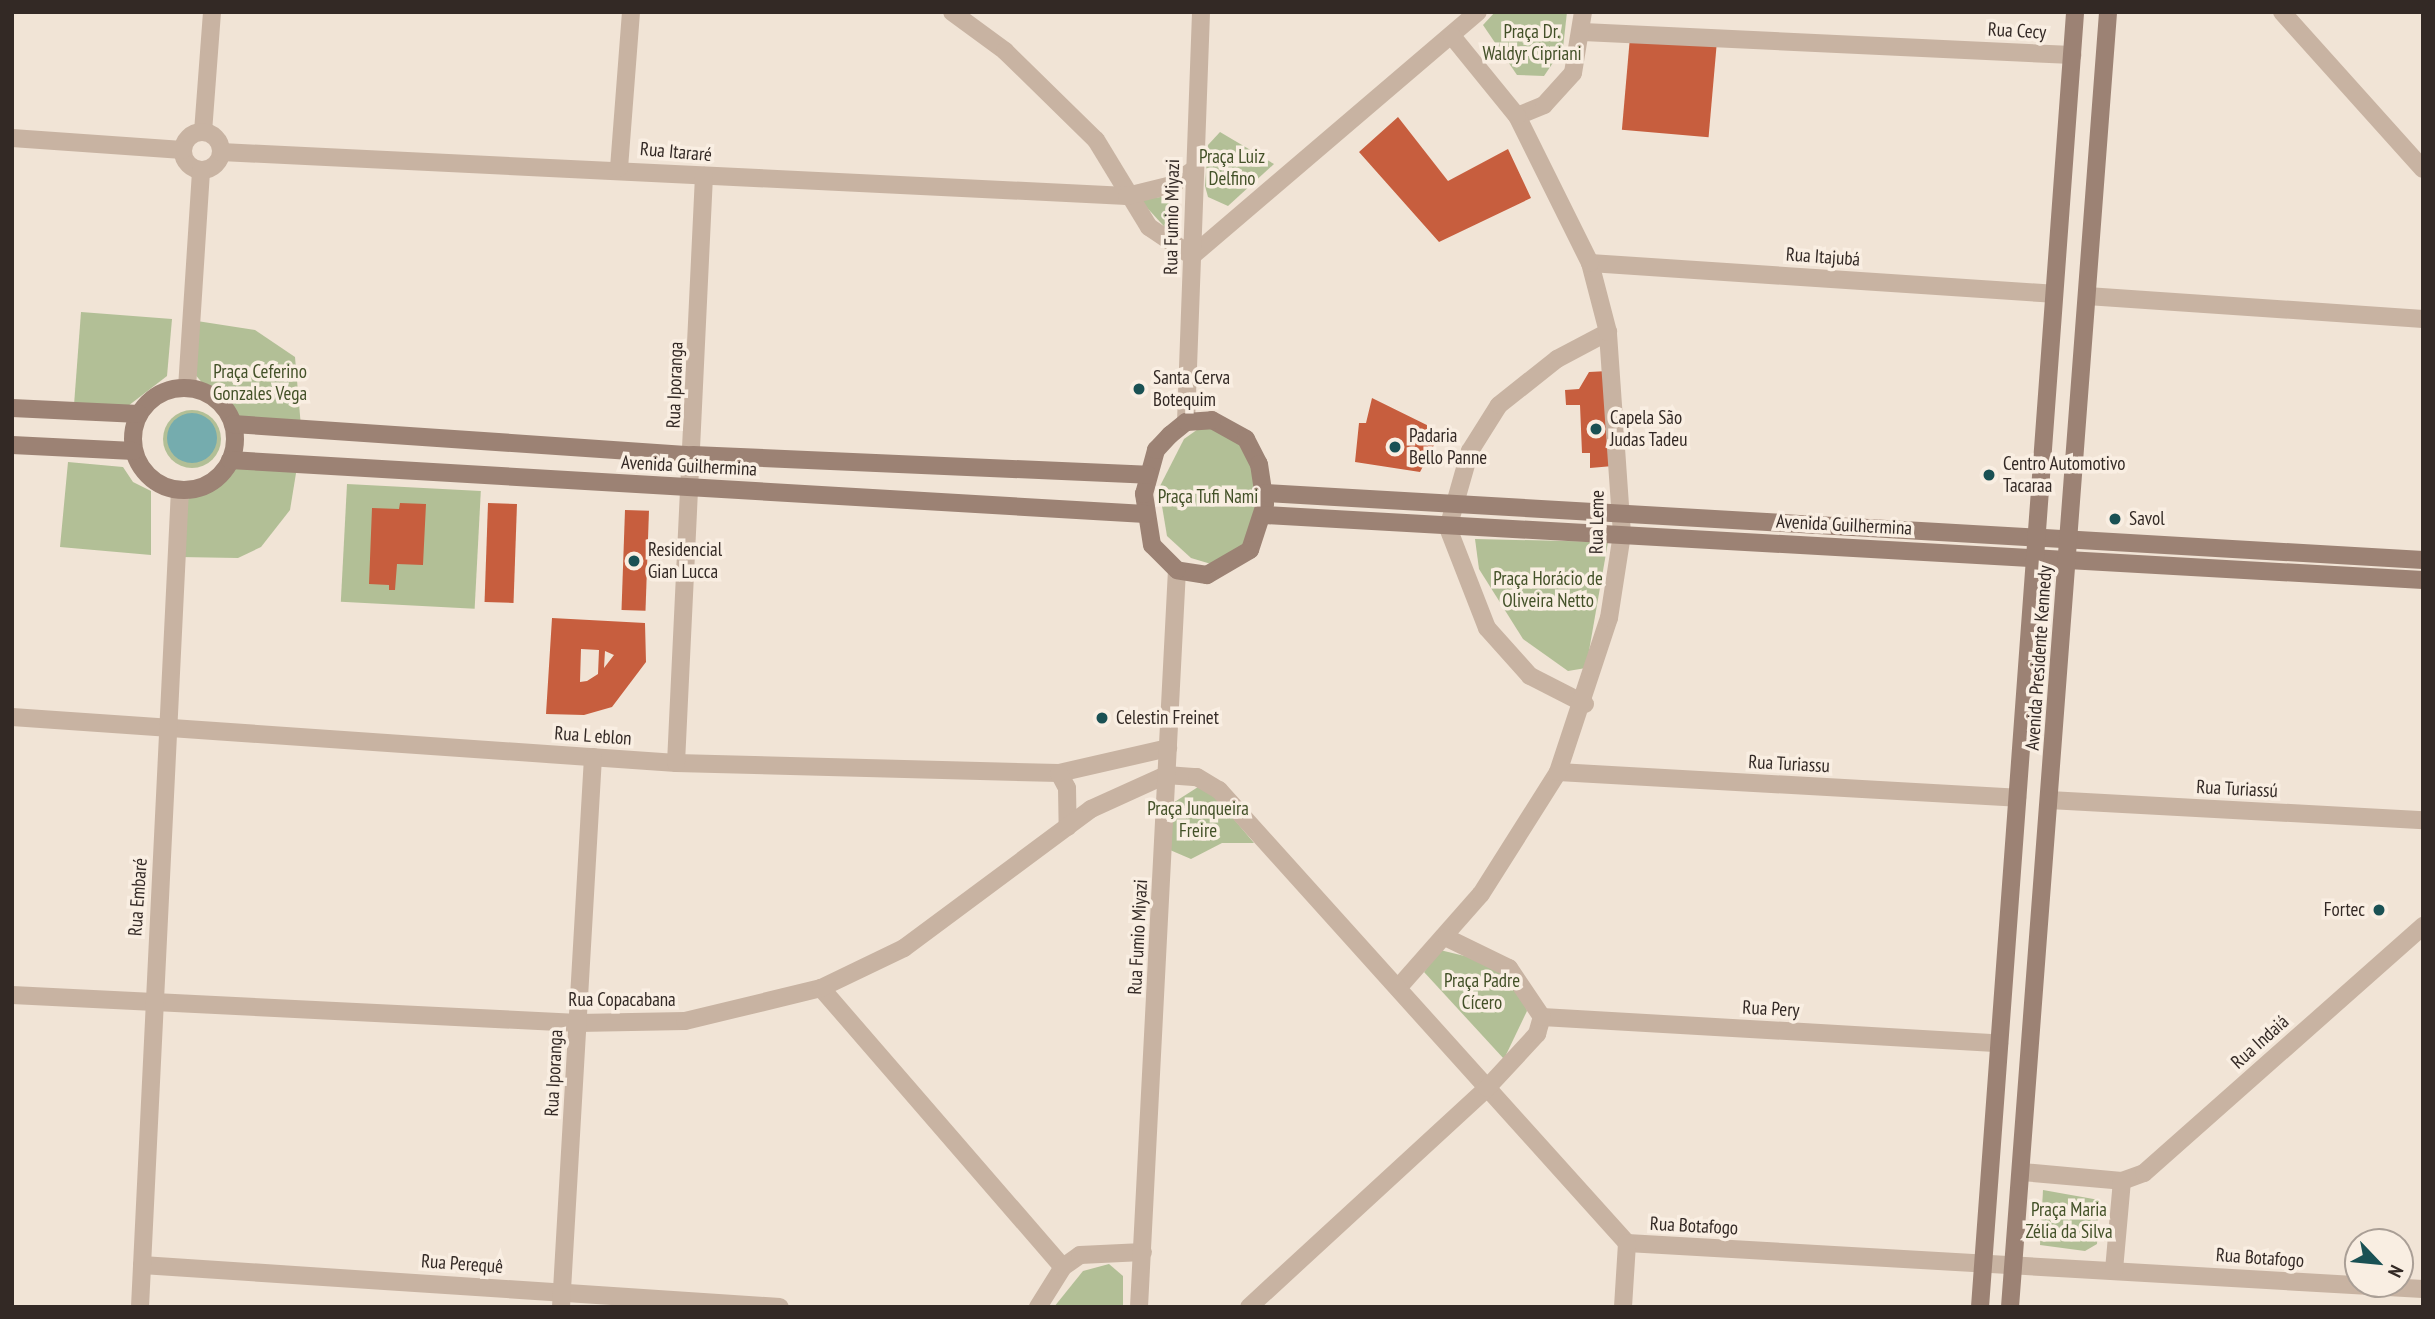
<!DOCTYPE html>
<html>
<head>
<meta charset="utf-8">
<style>
	body { margin:0 }
	#map { position:relative; width:2435px; height:1319px; overflow:hidden; background:#f1e4d6; font-family:"PT Sans Narrow",sans-serif }
	div>[style] { position:absolute }
	[style*='--x'] { left:calc(var(--x)*1px); top:calc(var(--y)*1px); width:calc(var(--w)*1px); rotate:calc(var(--a)*1deg) }
	.green>* { inset:0; background:#b2bf96; transform-origin:0 0 }
	.round { border-radius:50% }
	.water>* { inset:0; background:#75acae }
	.building>* { inset:0; background:#c75e3e; transform-origin:0 0 }
	.street>* { height:18px; margin:-9px; padding:0 9px; transform-origin:9px; border-radius:9px; background:#c8b3a2 }
	.street>.ring { margin:-9px; padding:0; box-sizing:content-box; background:none; border:18px solid #c8b3a2; border-radius:50% }
	.secondary>* { height:18px; margin:-9px; padding:0 9px; transform-origin:9px; border-radius:9px; background:#9c8274 }
	.secondary>.ring { margin:-9px; padding:0; box-sizing:content-box; background:none; border:18px solid #9c8274; border-radius:50% }
	.dots>* { width:19px; height:19px; translate:-50% -50%; box-sizing:border-box; border:4px solid #f9eee2; border-radius:50% }
	span { translate:-50% -50%; white-space:nowrap; text-align:center; line-height:1.15; -webkit-text-stroke:7px #f9eee2; paint-order:stroke }
	.street-label { font-size:19px; color:#332925 }
	.park-label { font-size:19px; color:#435128 }
	.poi-label { font-size:19px; color:#332925 }
	.left { translate:0 -50%; text-align:left }
	.right { translate:-100% -50%; text-align:right }
	.frame { position:absolute; inset:0; border:14px solid #332925; pointer-events:none }
	.north { position:absolute; left:2344px; top:1228px; width:70px; height:70px; box-sizing:border-box; background:#f9eee2; border:2px solid #aa9f96; border-radius:50%; rotate:116deg; font-size:19px; font-weight:700; line-height:28px; text-align:center; color:#332925 }
	.north::after { content:''; display:block; margin:auto; width:24px; height:32px; background:#1a5154; clip-path:polygon(50% 0,100% 100%,50% 72%,0 100%) }
</style>
</head>
<body>
<div id="map">
	<div class="green">
		<div style="clip-path:polygon(1495px 12px,1567px 12px,1563px 48px,1544px 76px,1517px 75px,1483px 25px)"></div>
		<div style="clip-path:polygon(1220px 132px,1274px 164px,1228px 206px,1208px 197px,1205px 186px,1208px 145px)"></div>
		<div style="clip-path:polygon(1174px 195px,1176px 200px,1171px 234px,1140px 200px)"></div>
		<div style="clip-path:polygon(81px 312px,172px 319px,167px 376px,128px 406px,74px 405px)"></div>
		<div style="clip-path:polygon(197px 321px,255px 330px,295px 357px,301px 427px,233px 419px,193px 372px)"></div>
		<div class="round" style="left:163px;top:410px;width:58px;height:58px"></div>
		<div style="clip-path:polygon(1223px 425px,1252px 461px,1257px 510px,1242px 550px,1211px 564px,1191px 558px,1167px 536px,1159px 488px,1184px 439px,1201px 427px)"></div>
		<div style="clip-path:polygon(68px 462px,123px 467px,133px 482px,151px 491px,151px 555px,60px 547px)"></div>
		<div style="clip-path:polygon(229px 462px,297px 467px,290px 510px,261px 547px,238px 558px,180px 557px,185px 502px)"></div>
		<div style="left:347px;top:484px;width:134px;height:118px;rotate:3deg"></div>
		<div style="clip-path:polygon(1475px 539px,1608px 542px,1586px 668px,1568px 671px,1523px 639px,1479px 569px)"></div>
		<div style="clip-path:polygon(1198px 787px,1211px 792px,1254px 843px,1222px 843px,1191px 859px,1170px 850px,1173px 803px)"></div>
		<div style="clip-path:polygon(1440px 950px,1489px 962px,1522px 996px,1527px 1011px,1504px 1059px,1424px 972px)"></div>
		<div style="clip-path:polygon(2043px 1190px,2099px 1200px,2097px 1244px,2085px 1251px,2040px 1245px)"></div>
		<div style="clip-path:polygon(1109px 1264px,1123px 1276px,1123px 1307px,1054px 1307px,1083px 1271px)"></div>
	</div>
	<div class="water">
		<div class="round" style="left:167px;top:413px;width:50px;height:50px"></div>
	</div>
	<div class="building">
		<div style="left:1630px;top:37px;width:87px;height:93px;rotate:5deg"></div>
		<div style="clip-path:polygon(1398px 117px,1448px 181px,1508px 149px,1531px 198px,1439px 242px,1359px 152px)"></div>
		<div style="clip-path:polygon(1608px 371px,1613px 466px,1590px 468px,1590px 453px,1582px 453px,1580px 405px,1566px 405px,1565px 390px,1579px 389px,1589px 372px)"></div>
		<div style="clip-path:polygon(1372px 398px,1441px 432px,1420px 472px,1355px 462px,1359px 423px,1366px 423px)"></div>
		<div style="clip-path:polygon(400px 503px,426px 504px,423px 565px,397px 564px,395px 590px,389px 590px,389px 585px,369px 584px,372px 508px,399px 509px)"></div>
		<div style="left:488px;top:503px;width:29px;height:99px;rotate:2deg"></div>
		<div style="left:625px;top:510px;width:24px;height:100px;rotate:2deg"></div>
		<div style="clip-path:polygon(evenodd,552px 618px,645px 623px,646px 662px,612px 707px,584px 715px,546px 714px,552px 618px,581px 649px,599px 650px,598px 674px,587px 681px,580px 682px,581px 649px,552px 618px,605px 651px,614px 655px,604px 668px,605px 651px)"></div>
	</div>
	<div class="street">
		<div style="--x:952;--y:12;--w:66;--a:36.3"></div>
		<div style="--x:1005;--y:51;--w:127;--a:44.4"></div>
		<div style="--x:1096;--y:140;--w:102;--a:58.7"></div>
		<div style="--x:1149;--y:227;--w:52;--a:34"></div>
		<div style="--x:1192;--y:256;--w:376;--a:-40.5"></div>
		<div style="--x:2282;--y:12;--w:211;--a:48.1"></div>
		<div style="--x:1583;--y:32;--w:490;--a:2.7"></div>
		<div style="--x:1517;--y:116;--w:29;--a:-22"></div>
		<div style="--x:1544;--y:105;--w:43;--a:-47.8"></div>
		<div style="--x:1573;--y:73;--w:62;--a:-80.7"></div>
		<div style="--x:203;--y:132;--w:120;--a:-85.7"></div>
		<div class="ring" style="left:183px;top:132px;width:20px;height:20px"></div>
		<div style="--x:12;--y:138;--w:171;--a:4"></div>
		<div style="--x:221;--y:152;--w:907;--a:2.78"></div>
		<div style="--x:1127;--y:196;--w:46;--a:-13.7"></div>
		<div style="--x:1172;--y:185;--w:24;--a:-35"></div>
		<div style="--x:619;--y:168;--w:156;--a:-85.6"></div>
		<div style="--x:1590;--y:263;--w:464;--a:3.8"></div>
		<div style="--x:2087;--y:296;--w:337;--a:3.9"></div>
		<div style="--x:187;--y:388;--w:218;--a:-86.3"></div>
		<div style="--x:1186;--y:422;--w:410;--a:-87.9"></div>
		<div style="--x:1585;--y:704;--w:62;--a:-153"></div>
		<div style="--x:1530;--y:676;--w:64;--a:-131.9"></div>
		<div style="--x:1487;--y:628;--w:107;--a:-111.3"></div>
		<div style="--x:1448;--y:528;--w:80;--a:-74.1"></div>
		<div style="--x:1470;--y:451;--w:54;--a:-57.8"></div>
		<div style="--x:1499;--y:405;--w:74;--a:-38.4"></div>
		<div style="--x:1557;--y:359;--w:58;--a:-27.9"></div>
		<div style="--x:12;--y:717;--w:666;--a:3.96"></div>
		<div style="--x:676;--y:763;--w:383;--a:1.5"></div>
		<div style="--x:1059;--y:773;--w:112;--a:-12.9"></div>
		<div style="--x:676;--y:763;--w:588;--a:-87.27"></div>
		<div style="--x:1558;--y:772;--w:460;--a:3.2"></div>
		<div style="--x:1059;--y:773;--w:17;--a:62"></div>
		<div style="--x:1067;--y:788;--w:39;--a:89"></div>
		<div style="--x:2049;--y:800;--w:375;--a:3.1"></div>
		<div style="--x:821;--y:988;--w:369;--a:49.1"></div>
		<div style="--x:1398;--y:988;--w:125;--a:-48.6"></div>
		<div style="--x:1481;--y:894;--w:144;--a:-57.7"></div>
		<div style="--x:1558;--y:772;--w:162;--a:-71.7"></div>
		<div style="--x:1609;--y:618;--w:85;--a:-81.2"></div>
		<div style="--x:1622;--y:534;--w:202;--a:-94"></div>
		<div style="--x:1608;--y:332;--w:71;--a:-104.6"></div>
		<div style="--x:1590;--y:263;--w:164;--a:-116.4"></div>
		<div style="--x:1517;--y:116;--w:103;--a:-129.1"></div>
		<div style="--x:12;--y:995;--w:567;--a:2.83"></div>
		<div style="--x:578;--y:1023;--w:107;--a:-1.1"></div>
		<div style="--x:685;--y:1021;--w:140;--a:-13.6"></div>
		<div style="--x:821;--y:988;--w:92;--a:-25.7"></div>
		<div style="--x:904;--y:948;--w:233;--a:-36.6"></div>
		<div style="--x:1091;--y:809;--w:82;--a:-24.4"></div>
		<div style="--x:1166;--y:775;--w:31;--a:4"></div>
		<div style="--x:1197;--y:777;--w:26;--a:31"></div>
		<div style="--x:1219;--y:790;--w:610;--a:47.99"></div>
		<div style="--x:1627;--y:1243;--w:797;--a:3.31"></div>
		<div style="--x:1542;--y:1017;--w:458;--a:3.3"></div>
		<div style="--x:2022;--y:1172;--w:100;--a:5.1"></div>
		<div style="--x:2122;--y:1181;--w:23;--a:-20"></div>
		<div style="--x:2144;--y:1173;--w:373;--a:-41.5"></div>
		<div style="--x:142;--y:1265;--w:639;--a:3.77"></div>
		<div style="--x:2114;--y:1270;--w:89;--a:-84.9"></div>
		<div style="--x:140;--y:1307;--w:818;--a:-87.2"></div>
		<div style="--x:561;--y:1307;--w:551;--a:-86.67"></div>
		<div style="--x:1038;--y:1307;--w:47;--a:-58"></div>
		<div style="--x:1063;--y:1267;--w:21;--a:-35"></div>
		<div style="--x:1080;--y:1255;--w:63;--a:-2.7"></div>
		<div style="--x:1139;--y:1307;--w:738;--a:-87.05"></div>
		<div style="--x:1249;--y:1307;--w:323;--a:-42.6"></div>
		<div style="--x:1487;--y:1088;--w:74;--a:-47.2"></div>
		<div style="--x:1537;--y:1034;--w:18;--a:-74"></div>
		<div style="--x:1542;--y:1017;--w:59;--a:-124"></div>
		<div style="--x:1509;--y:968;--w:69;--a:-154.2"></div>
		<div style="--x:1623;--y:1307;--w:64;--a:-86.4"></div>
	</div>
	<div class="secondary">
		<div class="ring" style="left:133px;top:388px;width:84px;height:84px"></div>
		<div style="--x:12;--y:408;--w:127;--a:2.7"></div>
		<div style="--x:1212;--y:420;--w:39;--a:29"></div>
		<div style="--x:1246;--y:439;--w:28;--a:63"></div>
		<div style="--x:1259;--y:464;--w:40;--a:81.5"></div>
		<div style="--x:1265;--y:504;--w:48;--a:108.1"></div>
		<div style="--x:1250;--y:550;--w:50;--a:149.8"></div>
		<div style="--x:1207;--y:575;--w:30;--a:-171"></div>
		<div style="--x:1177;--y:570;--w:35;--a:-135"></div>
		<div style="--x:1152;--y:545;--w:52;--a:-98.9"></div>
		<div style="--x:1144;--y:494;--w:46;--a:-74.7"></div>
		<div style="--x:1156;--y:450;--w:21;--a:-47"></div>
		<div style="--x:1170;--y:435;--w:21;--a:-39"></div>
		<div style="--x:1186;--y:422;--w:26;--a:-4"></div>
		<div style="--x:233;--y:424;--w:461;--a:3.9"></div>
		<div style="--x:693;--y:455;--w:455;--a:2.5"></div>
		<div style="--x:12;--y:445;--w:122;--a:2.8"></div>
		<div style="--x:230;--y:460;--w:917;--a:3.38"></div>
		<div style="--x:1265;--y:493;--w:1160;--a:3.31"></div>
		<div style="--x:1264;--y:515;--w:1161;--a:3.21"></div>
		<div style="--x:1980;--y:1307;--w:1298;--a:-85.8"></div>
		<div style="--x:2010;--y:1307;--w:1299;--a:-85.67"></div>
	</div>
	<div class="dots">
		<div style="left:1139px;top:389px;background:#1a5154"></div>
		<div style="left:1596px;top:429px;background:#1a5154"></div>
		<div style="left:1395px;top:447px;background:#1a5154"></div>
		<div style="left:1989px;top:475px;background:#1a5154"></div>
		<div style="left:2115px;top:519px;background:#1a5154"></div>
		<div style="left:634px;top:561px;background:#1a5154"></div>
		<div style="left:1102px;top:718px;background:#1a5154"></div>
		<div style="left:2379px;top:910px;background:#1a5154"></div>
	</div>
	<div class="street-label">
		<span style="left:2017px;top:31px;rotate:3deg">Rua Cecy</span>
		<span style="left:676px;top:152px;rotate:5deg">Rua Itararé</span>
		<span style="left:1172px;top:217px;rotate:-89deg">Rua Fumio Miyazi</span>
		<span style="left:1823px;top:257px;rotate:4deg">Rua Itajubá</span>
		<span style="left:675px;top:385px;rotate:-88deg">Rua Iporanga</span>
		<span style="left:689px;top:466px;rotate:3deg">Avenida Guilhermina</span>
		<span style="left:1597px;top:522px;rotate:-89deg">Rua Leme</span>
		<span style="left:1844px;top:525px;rotate:3deg">Avenida Guilhermina</span>
		<span style="left:2039px;top:658px;rotate:-86deg">Avenida Presidente Kennedy</span>
		<span style="left:593px;top:736px;rotate:4deg">Rua L eblon</span>
		<span style="left:1789px;top:764px;rotate:3deg">Rua Turiassu</span>
		<span style="left:2237px;top:789px;rotate:3deg">Rua Turiassú</span>
		<span style="left:138px;top:897px;rotate:-86deg">Rua Embaré</span>
		<span style="left:1138px;top:937px;rotate:-87deg">Rua Fumio Miyazi</span>
		<span style="left:622px;top:1000px">Rua Copacabana</span>
		<span style="left:1771px;top:1009px;rotate:3deg">Rua Pery</span>
		<span style="left:2260px;top:1042px;rotate:-42deg">Rua Indaiá</span>
		<span style="left:554px;top:1073px;rotate:-87deg">Rua Iporanga</span>
		<span style="left:1694px;top:1226px;rotate:3deg">Rua Botafogo</span>
		<span style="left:2260px;top:1258px;rotate:4deg">Rua Botafogo</span>
		<span style="left:462px;top:1264px;rotate:4deg">Rua Perequê</span>
	</div>
	<div class="park-label">
		<span style="left:1532px;top:43px">Praça Dr.<br>Waldyr Cipriani</span>
		<span style="left:1232px;top:168px">Praça Luiz<br>Delfino</span>
		<span style="left:260px;top:383px">Praça Ceferino<br>Gonzales Vega</span>
		<span style="left:1208px;top:497px">Praça Tufi Nami</span>
		<span style="left:1548px;top:590px">Praça Horácio de<br>Oliveira Netto</span>
		<span style="left:1198px;top:820px">Praça Junqueira<br>Freire</span>
		<span style="left:1482px;top:992px">Praça Padre<br>Cícero</span>
		<span style="left:2069px;top:1221px">Praça Maria<br>Zélia da Silva</span>
	</div>
	<div class="poi-label">
		<span class="left" style="left:1153px;top:389px">Santa Cerva<br>Botequim</span>
		<span class="left" style="left:1610px;top:429px">Capela São<br>Judas Tadeu</span>
		<span class="left" style="left:1409px;top:447px">Padaria<br>Bello Panne</span>
		<span class="left" style="left:2003px;top:475px">Centro Automotivo<br>Tacaraa</span>
		<span class="left" style="left:2129px;top:519px">Savol</span>
		<span class="left" style="left:648px;top:561px">Residencial<br>Gian Lucca</span>
		<span class="left" style="left:1116px;top:718px">Celestin Freinet</span>
		<span class="right" style="left:2365px;top:910px">Fortec</span>
	</div>
	<div class="frame"></div>
	<div class="north">N</div>
</div>
</body>
</html>
